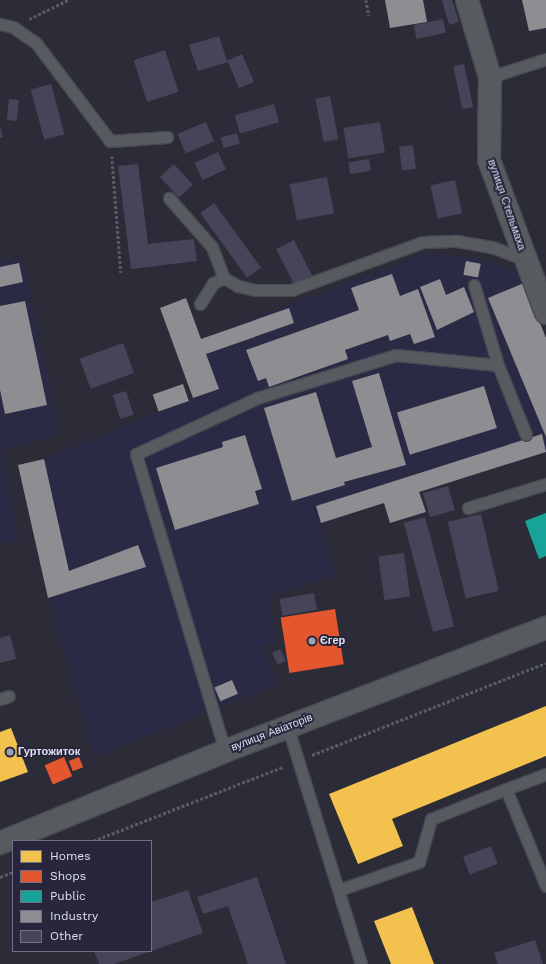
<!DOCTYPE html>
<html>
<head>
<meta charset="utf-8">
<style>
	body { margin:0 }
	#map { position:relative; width:546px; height:964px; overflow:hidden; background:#2c2b38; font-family:"Work Sans",sans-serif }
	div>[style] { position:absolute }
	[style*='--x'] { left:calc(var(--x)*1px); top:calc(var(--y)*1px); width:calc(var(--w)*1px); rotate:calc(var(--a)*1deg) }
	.built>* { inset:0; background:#2b2a45 }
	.homes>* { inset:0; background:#f2c14e }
	.shops>* { inset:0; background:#e4572e; transform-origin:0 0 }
	.public>* { inset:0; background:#17a398 }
	.industry>* { inset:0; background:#8d8d92; transform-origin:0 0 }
	.building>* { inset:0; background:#464458; transform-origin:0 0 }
	.path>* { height:2.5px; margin-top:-1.25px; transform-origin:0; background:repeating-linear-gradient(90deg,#585b60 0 3px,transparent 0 5px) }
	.roads { filter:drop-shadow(1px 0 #494954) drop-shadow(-1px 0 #494954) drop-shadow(0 1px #494954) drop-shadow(0 -1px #494954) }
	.service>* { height:11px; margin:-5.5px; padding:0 5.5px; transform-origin:5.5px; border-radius:5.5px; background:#575b5f }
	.minor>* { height:22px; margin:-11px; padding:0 11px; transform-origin:11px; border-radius:11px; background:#575b5f }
	.tertiary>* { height:22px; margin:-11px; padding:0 11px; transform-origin:11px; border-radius:11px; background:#575b5f }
	.dots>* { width:11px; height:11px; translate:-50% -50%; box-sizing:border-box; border:2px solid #27263d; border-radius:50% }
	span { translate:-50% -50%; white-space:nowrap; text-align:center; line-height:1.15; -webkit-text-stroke:4px #27263d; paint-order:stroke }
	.street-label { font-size:11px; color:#dfe0ef }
	.poi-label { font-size:11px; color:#dfe0ef; font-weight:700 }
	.left { translate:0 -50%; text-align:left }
	.legend { position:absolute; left:12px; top:840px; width:140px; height:112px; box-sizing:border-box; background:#27263d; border:1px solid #717084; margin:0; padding:5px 7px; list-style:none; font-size:12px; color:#dfe0ef }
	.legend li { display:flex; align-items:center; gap:8px; height:20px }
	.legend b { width:20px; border:1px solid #717084 }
</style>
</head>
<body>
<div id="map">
	<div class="built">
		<div style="clip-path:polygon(423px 254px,460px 256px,491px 262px,519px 273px,546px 338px,546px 452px,419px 492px,426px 512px,390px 523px,384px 503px,321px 523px,335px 576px,269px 595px,277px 641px,263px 647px,277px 684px,94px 757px,48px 598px,18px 465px,44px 459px,193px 398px,200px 339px)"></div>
		<div style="clip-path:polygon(22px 258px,60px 434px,2px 449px,19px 541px,0 544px,0 262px)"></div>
	</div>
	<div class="homes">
		<div style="clip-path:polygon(546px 706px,546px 756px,392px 819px,403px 846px,358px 864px,329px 794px)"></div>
		<div style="clip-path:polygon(11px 728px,28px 772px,0 782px,0 732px)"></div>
		<div style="clip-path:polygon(412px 907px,434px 964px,391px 964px,374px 921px)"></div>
	</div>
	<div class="shops">
		<div style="left:335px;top:609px;width:56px;height:55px;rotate:81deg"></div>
		<div style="left:64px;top:757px;width:21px;height:21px;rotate:67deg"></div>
		<div style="left:79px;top:757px;width:11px;height:11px;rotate:68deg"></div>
	</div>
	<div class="public">
		<div style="clip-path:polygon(546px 513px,546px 556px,539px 559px,525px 521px)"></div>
	</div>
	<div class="industry">
		<div style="clip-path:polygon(385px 0,423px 0,427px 22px,390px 28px)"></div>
		<div style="clip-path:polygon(522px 0,546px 0,546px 28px,529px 31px)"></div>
		<div style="left:466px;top:261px;width:15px;height:14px;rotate:11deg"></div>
		<div style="clip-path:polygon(19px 263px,23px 282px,0 287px,0 267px)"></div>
		<div style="clip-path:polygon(392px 274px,400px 296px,418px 289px,435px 337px,414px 344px,410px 334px,390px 341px,388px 335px,345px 350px,348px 359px,269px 387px,266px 378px,258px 381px,246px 350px,359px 310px,351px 288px)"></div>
		<div style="clip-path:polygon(440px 279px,446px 295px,464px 287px,474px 312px,437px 330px,420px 287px)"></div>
		<div style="clip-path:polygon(524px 283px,546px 338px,546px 437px,488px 298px)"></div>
		<div style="clip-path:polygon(186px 298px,201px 339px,289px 308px,294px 323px,206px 354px,219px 389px,193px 398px,160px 308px)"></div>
		<div style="clip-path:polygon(25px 301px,47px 405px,5px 414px,0 390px,0 306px)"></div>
		<div style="clip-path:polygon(379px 373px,406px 465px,344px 482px,345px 485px,292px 501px,264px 408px,316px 392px,336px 458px,372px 447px,352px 381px)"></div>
		<div style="left:183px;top:384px;width:18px;height:32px;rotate:71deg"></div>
		<div style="left:484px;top:386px;width:44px;height:91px;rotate:73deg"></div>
		<div style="clip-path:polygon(542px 434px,546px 452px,419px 492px,426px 512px,390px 523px,384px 503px,321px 523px,316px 506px)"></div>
		<div style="clip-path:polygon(245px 435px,262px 489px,255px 491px,259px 504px,175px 530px,156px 468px,223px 447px,222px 442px)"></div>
		<div style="clip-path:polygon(44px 459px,69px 571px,138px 545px,146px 567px,48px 598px,18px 465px)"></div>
		<div style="left:232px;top:680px;width:15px;height:19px;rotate:67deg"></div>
	</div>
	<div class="building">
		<div style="clip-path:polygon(442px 0,452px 0,459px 22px,449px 25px)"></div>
		<div style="left:443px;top:19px;width:14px;height:30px;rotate:78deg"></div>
		<div style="clip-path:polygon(219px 36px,227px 61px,242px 54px,254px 82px,239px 88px,228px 62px,198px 71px,189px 45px)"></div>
		<div style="left:165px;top:50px;width:44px;height:33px;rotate:72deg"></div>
		<div style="left:464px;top:64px;width:44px;height:11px;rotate:78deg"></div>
		<div style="left:51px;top:84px;width:52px;height:21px;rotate:75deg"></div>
		<div style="left:330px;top:96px;width:44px;height:15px;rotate:79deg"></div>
		<div style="left:9px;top:99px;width:10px;height:21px;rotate:6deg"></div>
		<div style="left:274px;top:104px;width:19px;height:41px;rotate:74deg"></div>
		<div style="left:206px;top:122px;width:21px;height:31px;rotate:67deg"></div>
		<div style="left:380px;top:122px;width:31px;height:37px;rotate:81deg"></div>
		<div style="clip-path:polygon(0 126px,3px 137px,0 138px)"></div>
		<div style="left:237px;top:133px;width:11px;height:17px;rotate:75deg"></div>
		<div style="left:413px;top:145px;width:24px;height:14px;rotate:83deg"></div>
		<div style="left:218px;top:152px;width:19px;height:26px;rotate:65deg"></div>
		<div style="left:369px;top:159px;width:12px;height:21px;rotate:81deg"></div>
		<div style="clip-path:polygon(138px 164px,148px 244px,194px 239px,197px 261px,131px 269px,118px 166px)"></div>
		<div style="left:174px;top:164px;width:28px;height:19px;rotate:48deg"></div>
		<div style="left:327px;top:177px;width:37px;height:38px;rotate:79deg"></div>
		<div style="left:455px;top:180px;width:34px;height:25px;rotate:78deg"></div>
		<div style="left:214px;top:203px;width:80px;height:17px;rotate:54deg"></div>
		<div style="left:294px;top:240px;width:40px;height:20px;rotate:63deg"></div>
		<div style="left:123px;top:343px;width:32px;height:46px;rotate:70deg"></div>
		<div style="left:126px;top:391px;width:25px;height:14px;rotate:72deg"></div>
		<div style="left:448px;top:486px;width:25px;height:26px;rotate:74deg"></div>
		<div style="left:481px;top:514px;width:79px;height:34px;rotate:77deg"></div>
		<div style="left:425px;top:517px;width:113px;height:22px;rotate:75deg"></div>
		<div style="left:404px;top:553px;width:44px;height:26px;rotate:82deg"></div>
		<div style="left:314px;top:593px;width:17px;height:35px;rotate:80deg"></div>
		<div style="clip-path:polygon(10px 635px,16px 659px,0 663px,0 638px)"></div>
		<div style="left:280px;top:649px;width:13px;height:9px;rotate:63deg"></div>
		<div style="left:491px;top:846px;width:19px;height:30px;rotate:69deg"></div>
		<div style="clip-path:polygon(257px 877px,286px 964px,248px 964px,228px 906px,203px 914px,197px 897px)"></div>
		<div style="clip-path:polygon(188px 890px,203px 933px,114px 964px,99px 964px,94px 951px,151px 951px,151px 902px)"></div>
		<div style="clip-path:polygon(535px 940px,543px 964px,498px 964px,494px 953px)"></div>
	</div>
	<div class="path">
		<div style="--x:366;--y:0;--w:16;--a:79"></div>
		<div style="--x:29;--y:19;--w:43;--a:-26"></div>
		<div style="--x:112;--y:156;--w:117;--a:85.6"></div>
		<div style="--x:312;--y:755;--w:251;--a:-21.5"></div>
		<div style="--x:93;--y:841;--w:204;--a:-21.3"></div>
		<div style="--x:0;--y:877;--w:14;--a:-21"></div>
	</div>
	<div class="roads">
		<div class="service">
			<div style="--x:0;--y:24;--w:13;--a:13"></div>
			<div style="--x:13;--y:27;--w:28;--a:35"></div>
			<div style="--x:36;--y:43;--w:123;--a:52.9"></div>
			<div style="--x:110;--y:141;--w:57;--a:-4"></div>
			<div style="--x:490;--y:77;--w:59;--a:-17.8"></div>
			<div style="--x:169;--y:198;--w:65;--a:48.7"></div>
			<div style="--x:212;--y:247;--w:33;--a:69"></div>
			<div style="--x:224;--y:278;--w:16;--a:30"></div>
			<div style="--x:238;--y:286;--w:17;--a:13"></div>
			<div style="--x:255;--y:290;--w:36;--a:0"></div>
			<div style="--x:291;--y:290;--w:140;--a:-20"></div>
			<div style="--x:423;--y:242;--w:34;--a:-2"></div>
			<div style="--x:457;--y:241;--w:36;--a:10"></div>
			<div style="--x:492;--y:247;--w:34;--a:21"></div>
			<div style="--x:474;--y:285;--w:84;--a:73.3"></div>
			<div style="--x:200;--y:304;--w:25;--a:-58"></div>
			<div style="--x:213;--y:283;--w:12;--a:-24"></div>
			<div style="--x:468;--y:508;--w:82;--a:-17.1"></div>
			<div style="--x:0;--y:699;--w:9;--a:-18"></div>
			<div style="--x:288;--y:728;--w:247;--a:72.8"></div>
			<div style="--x:225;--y:751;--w:310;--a:-106.7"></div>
			<div style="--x:136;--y:454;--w:133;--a:-24.8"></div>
			<div style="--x:257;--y:398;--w:145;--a:-17.2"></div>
			<div style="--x:396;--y:355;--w:102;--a:5.6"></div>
			<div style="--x:498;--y:365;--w:75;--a:68.2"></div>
			<div style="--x:546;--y:774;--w:43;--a:159.4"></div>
			<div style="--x:506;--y:789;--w:105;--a:67.6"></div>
			<div style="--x:339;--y:890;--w:85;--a:-19.3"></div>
			<div style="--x:419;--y:862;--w:45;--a:-74.4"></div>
			<div style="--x:431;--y:819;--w:81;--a:-21.8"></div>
		</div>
		<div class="minor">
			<div style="--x:467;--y:0;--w:80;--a:73.4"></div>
			<div style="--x:490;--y:77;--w:83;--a:90.7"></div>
			<div style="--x:489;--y:160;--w:163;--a:69.6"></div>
		</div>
		<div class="tertiary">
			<div style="--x:0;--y:843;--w:243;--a:-22.2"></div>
			<div style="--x:225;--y:751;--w:344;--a:-21"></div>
		</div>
	</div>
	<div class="dots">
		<div style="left:312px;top:641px;background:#a0a1af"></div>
		<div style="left:10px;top:752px;background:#a0a1af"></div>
	</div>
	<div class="street-label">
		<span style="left:506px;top:205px;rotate:71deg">вулиця Стельмаха</span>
		<span style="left:272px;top:733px;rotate:-21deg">вулиця Авіаторів</span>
	</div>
	<div class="poi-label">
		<span class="left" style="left:320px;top:641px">Єгер</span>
		<span class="left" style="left:18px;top:752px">Гуртожиток</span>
	</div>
	<ul class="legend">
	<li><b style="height:11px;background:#f2c14e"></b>Homes</li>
	<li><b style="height:11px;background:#e4572e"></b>Shops</li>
	<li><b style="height:11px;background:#17a398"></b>Public</li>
	<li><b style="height:11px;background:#8d8d92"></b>Industry</li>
	<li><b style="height:11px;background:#464458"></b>Other</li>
	</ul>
</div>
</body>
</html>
